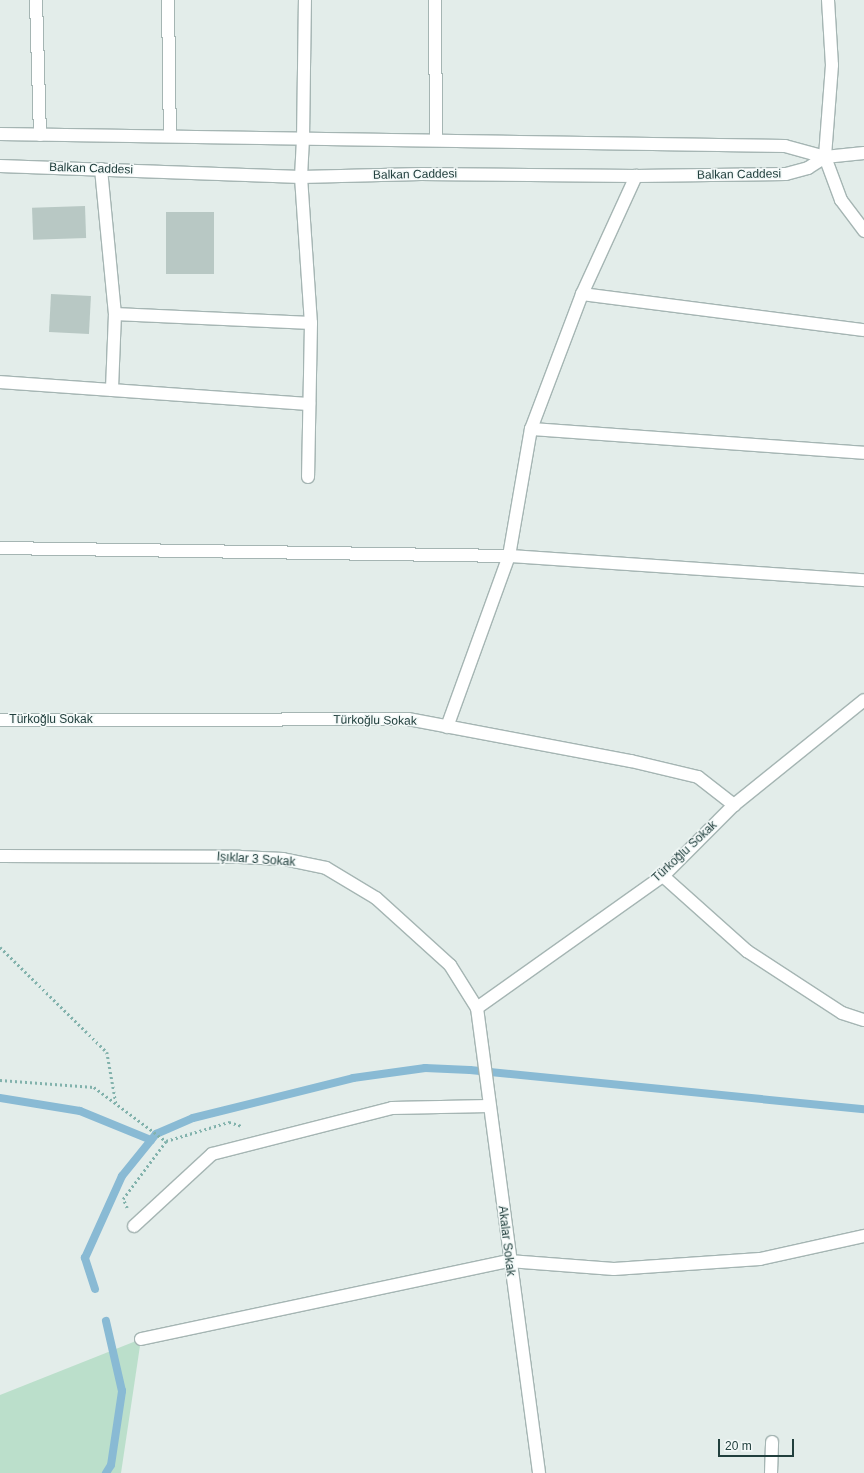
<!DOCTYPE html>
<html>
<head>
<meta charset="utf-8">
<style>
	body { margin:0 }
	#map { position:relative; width:864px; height:1473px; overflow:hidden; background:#e3edea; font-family:Arial,sans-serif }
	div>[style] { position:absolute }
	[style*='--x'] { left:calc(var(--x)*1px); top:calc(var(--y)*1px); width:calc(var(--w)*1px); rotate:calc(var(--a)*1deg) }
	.green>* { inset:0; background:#bbdfcb }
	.stream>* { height:8px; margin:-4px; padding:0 4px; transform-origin:4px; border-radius:4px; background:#89bad4 }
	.building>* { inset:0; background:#b8c8c4; transform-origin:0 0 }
	.path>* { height:2.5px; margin-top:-1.25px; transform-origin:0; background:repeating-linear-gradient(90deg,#82b2ac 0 2px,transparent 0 5px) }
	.roads { filter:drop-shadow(1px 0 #a5b5b3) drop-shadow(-1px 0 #a5b5b3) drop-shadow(0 1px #a5b5b3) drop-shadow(0 -1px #a5b5b3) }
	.minor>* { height:12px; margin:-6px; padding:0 6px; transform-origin:6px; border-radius:6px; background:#fff }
	.tertiary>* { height:12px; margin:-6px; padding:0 6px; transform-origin:6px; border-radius:6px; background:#fff }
	.secondary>* { height:12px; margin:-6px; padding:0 6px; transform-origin:6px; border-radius:6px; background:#fff }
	span { translate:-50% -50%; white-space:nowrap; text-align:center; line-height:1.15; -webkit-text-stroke:3px #f3f9f8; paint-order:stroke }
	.street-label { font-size:12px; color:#213f3d }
	.scale { position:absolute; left:718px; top:1439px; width:76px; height:18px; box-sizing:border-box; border:2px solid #213f3d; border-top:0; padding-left:5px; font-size:12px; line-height:14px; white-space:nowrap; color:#213f3d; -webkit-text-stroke:3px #f3f9f8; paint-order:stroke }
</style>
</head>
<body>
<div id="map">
	<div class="green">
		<div style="clip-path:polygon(141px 1339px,121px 1473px,0 1473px,0 1395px)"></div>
	</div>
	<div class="stream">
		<div style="--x:0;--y:1098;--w:81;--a:9.2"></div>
		<div style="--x:80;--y:1111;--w:77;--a:22.2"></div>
		<div style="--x:95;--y:1289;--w:33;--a:-108"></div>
		<div style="--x:85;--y:1258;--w:90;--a:-65.7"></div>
		<div style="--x:122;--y:1176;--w:54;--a:-51"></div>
		<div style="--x:156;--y:1134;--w:40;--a:-23.4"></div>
		<div style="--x:193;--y:1118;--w:165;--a:-14"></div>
		<div style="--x:353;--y:1078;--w:73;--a:-7.9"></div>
		<div style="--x:425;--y:1068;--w:45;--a:2.5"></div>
		<div style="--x:470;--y:1070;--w:396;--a:5.7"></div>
		<div style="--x:106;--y:1473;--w:9;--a:-58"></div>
		<div style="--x:111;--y:1465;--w:75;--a:-81.5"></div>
		<div style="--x:122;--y:1391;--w:72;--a:-102.9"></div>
	</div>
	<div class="building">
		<div style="left:85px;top:206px;width:32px;height:53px;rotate:88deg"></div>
		<div style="left:166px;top:212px;width:48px;height:62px"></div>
		<div style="left:51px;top:294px;width:40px;height:38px;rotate:3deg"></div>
	</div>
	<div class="path">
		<div style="--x:0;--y:947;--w:150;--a:44.5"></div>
		<div style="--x:107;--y:1052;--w:52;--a:80"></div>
		<div style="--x:0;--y:1080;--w:94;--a:4.3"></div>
		<div style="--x:94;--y:1087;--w:90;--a:36.9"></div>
		<div style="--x:166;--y:1141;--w:66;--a:-16.8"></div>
		<div style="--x:229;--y:1122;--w:14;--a:17"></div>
		<div style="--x:127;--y:1208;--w:10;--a:-114"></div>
		<div style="--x:123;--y:1199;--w:72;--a:-53.4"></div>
	</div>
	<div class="roads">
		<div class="minor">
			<div style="--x:36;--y:0;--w:135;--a:88.3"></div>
			<div style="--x:168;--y:0;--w:136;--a:89.2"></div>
			<div style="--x:435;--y:0;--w:139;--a:89.6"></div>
			<div style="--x:828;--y:0;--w:65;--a:86.5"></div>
			<div style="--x:832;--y:65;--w:92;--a:94.4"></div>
			<div style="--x:825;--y:157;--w:46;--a:69.6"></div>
			<div style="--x:841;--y:200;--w:39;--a:53"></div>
			<div style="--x:303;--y:140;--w:140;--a:-89.2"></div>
			<div style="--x:101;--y:169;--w:146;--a:84.5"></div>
			<div style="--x:115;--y:314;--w:76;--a:92.3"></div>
			<div style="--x:301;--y:177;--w:146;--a:86.1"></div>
			<div style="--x:311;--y:323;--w:154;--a:91.1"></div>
			<div style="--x:582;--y:294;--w:284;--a:7.3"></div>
			<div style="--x:115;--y:314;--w:196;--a:2.6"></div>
			<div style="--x:0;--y:382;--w:310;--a:4.1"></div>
			<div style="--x:531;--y:429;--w:334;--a:4.1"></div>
			<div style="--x:0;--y:548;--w:509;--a:0.9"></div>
			<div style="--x:509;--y:556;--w:356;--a:3.9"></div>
			<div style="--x:0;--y:720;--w:408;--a:-0.1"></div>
			<div style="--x:408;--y:719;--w:227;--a:10.7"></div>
			<div style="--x:631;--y:761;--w:69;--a:13.4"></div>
			<div style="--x:698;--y:777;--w:46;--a:37.9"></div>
			<div style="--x:447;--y:727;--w:182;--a:-70.1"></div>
			<div style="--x:509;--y:556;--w:129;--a:-80.2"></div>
			<div style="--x:531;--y:429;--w:144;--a:-69.3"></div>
			<div style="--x:582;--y:294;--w:130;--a:-65.4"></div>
			<div style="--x:663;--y:876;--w:113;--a:41.8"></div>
			<div style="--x:747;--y:951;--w:113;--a:33.1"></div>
			<div style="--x:842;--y:1013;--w:23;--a:18"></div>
			<div style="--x:477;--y:1008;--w:228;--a:-35.4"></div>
			<div style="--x:663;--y:876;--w:100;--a:-45"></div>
			<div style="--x:734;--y:805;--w:167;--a:-38.9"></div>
			<div style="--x:134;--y:1226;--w:106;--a:-42.7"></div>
			<div style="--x:212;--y:1154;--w:186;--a:-14.3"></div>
			<div style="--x:392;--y:1108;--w:97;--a:-1.2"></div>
			<div style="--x:141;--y:1339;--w:376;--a:-12"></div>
			<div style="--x:509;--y:1261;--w:105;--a:4.4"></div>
			<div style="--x:614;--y:1269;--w:146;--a:-3.9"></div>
			<div style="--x:760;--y:1259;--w:107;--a:-12.5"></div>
			<div style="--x:771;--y:1473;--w:31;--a:-88"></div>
		</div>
		<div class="tertiary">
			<div style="--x:0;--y:856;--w:240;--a:0.2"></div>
			<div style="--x:240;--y:857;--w:43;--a:2.7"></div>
			<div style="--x:283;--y:859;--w:44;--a:11.8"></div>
			<div style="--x:326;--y:868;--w:58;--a:31"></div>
			<div style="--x:376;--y:898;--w:100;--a:42.2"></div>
			<div style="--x:450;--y:965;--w:51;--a:57.9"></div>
			<div style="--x:477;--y:1008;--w:469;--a:82.4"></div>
		</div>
		<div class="secondary">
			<div style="--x:0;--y:134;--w:785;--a:0.88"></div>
			<div style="--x:785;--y:146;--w:41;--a:15.4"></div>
			<div style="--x:825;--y:157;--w:39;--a:-6"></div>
			<div style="--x:0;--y:166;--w:301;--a:2.1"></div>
			<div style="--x:301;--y:177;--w:120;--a:-1.4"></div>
			<div style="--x:421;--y:174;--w:215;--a:0.5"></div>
			<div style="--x:636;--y:176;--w:150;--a:-0.8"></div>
			<div style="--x:786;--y:174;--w:23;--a:-15"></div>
			<div style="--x:808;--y:168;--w:20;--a:-33"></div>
			<div style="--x:301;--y:177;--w:37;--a:-87"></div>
		</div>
	</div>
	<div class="street-label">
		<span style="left:91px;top:169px;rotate:2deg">Balkan Caddesi</span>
		<span style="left:415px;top:175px;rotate:-1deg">Balkan Caddesi</span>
		<span style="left:739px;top:175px;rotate:-1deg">Balkan Caddesi</span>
		<span style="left:51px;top:720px">Türkoğlu Sokak</span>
		<span style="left:375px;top:721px;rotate:1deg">Türkoğlu Sokak</span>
		<span style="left:685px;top:852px;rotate:-43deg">Türkoğlu Sokak</span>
		<span style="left:256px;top:860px;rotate:4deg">Işıklar 3 Sokak</span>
		<span style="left:506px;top:1241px;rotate:83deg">Akalar Sokak</span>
	</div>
	<div class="scale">20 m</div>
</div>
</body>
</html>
